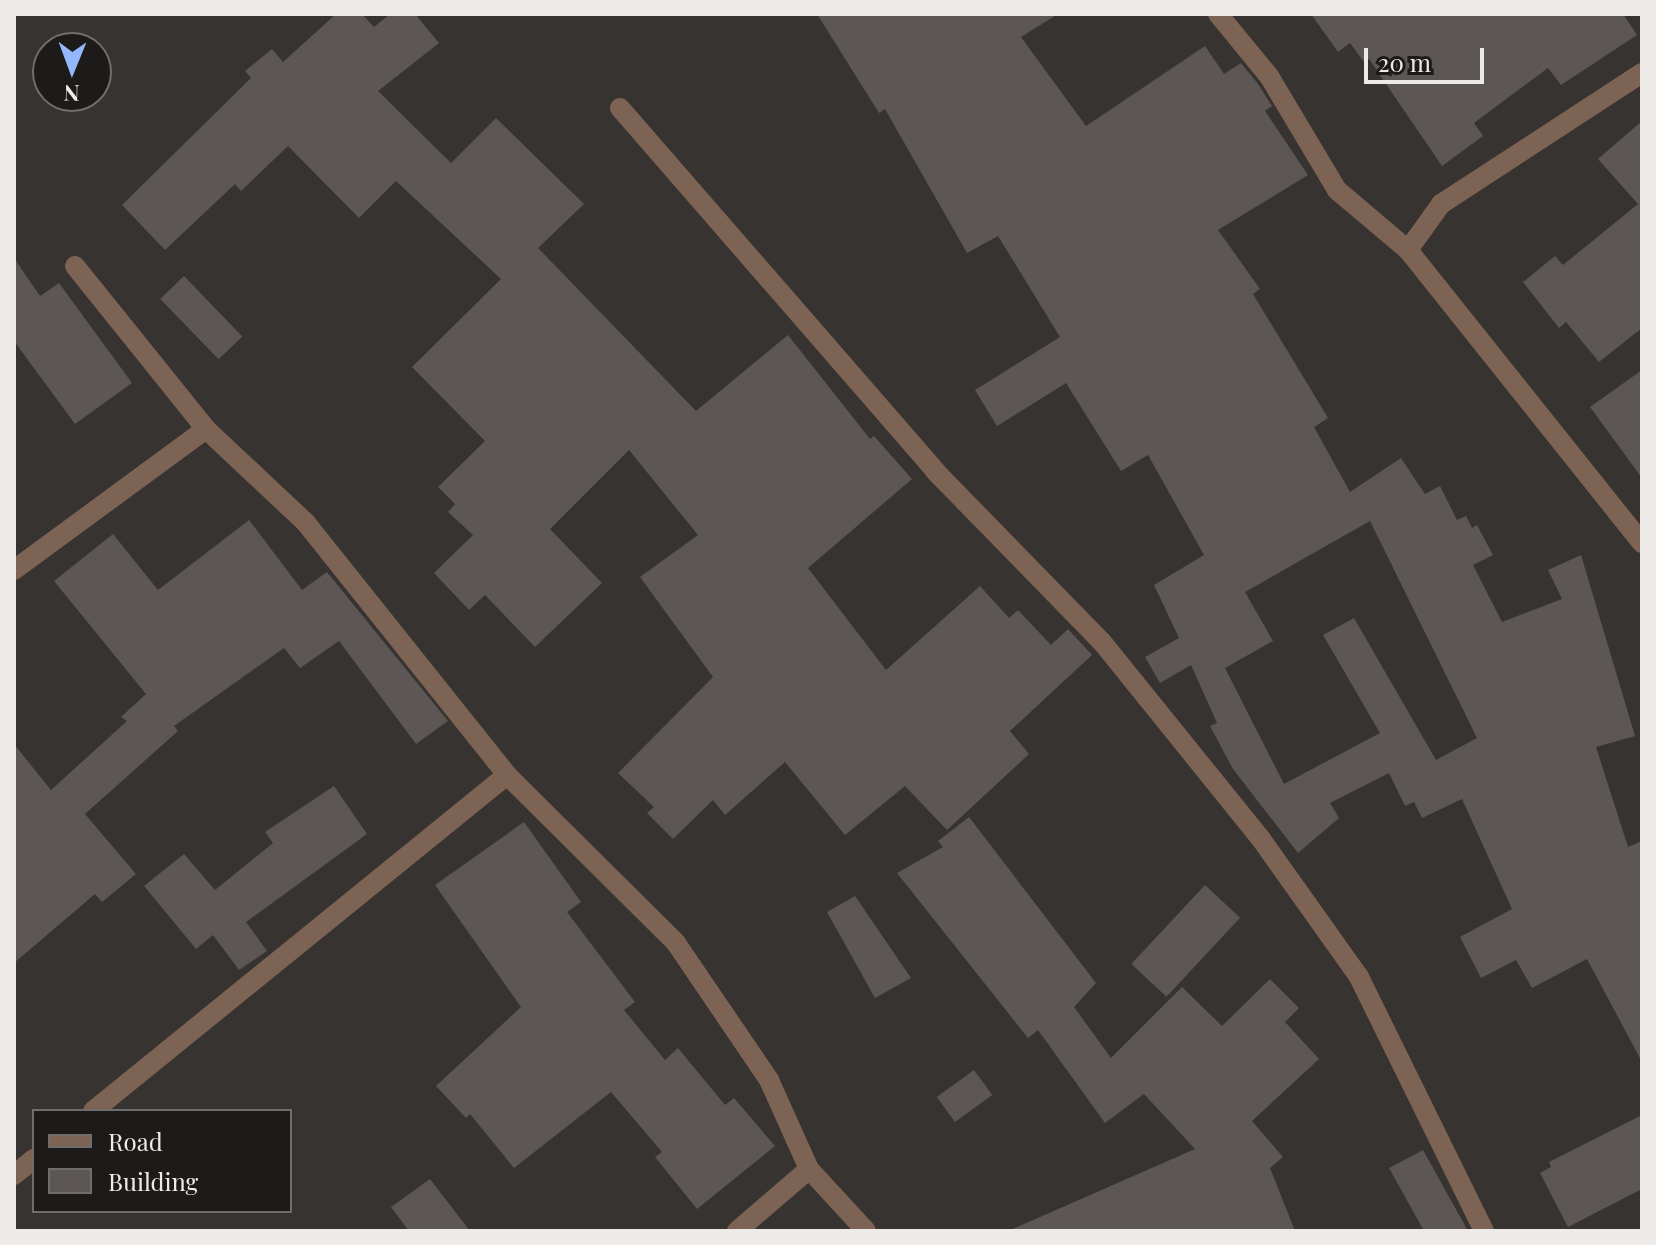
<!DOCTYPE html>
<html>
<head>
<meta charset="utf-8">
<style>
	body { margin:0 }
	#map { position:relative; width:1656px; height:1245px; overflow:hidden; background:#373330; font-family:"Playfair Display",serif }
	div>[style] { position:absolute }
	[style*='--x'] { left:calc(var(--x)*1px); top:calc(var(--y)*1px); width:calc(var(--w)*1px); rotate:calc(var(--a)*1deg) }
	.building>* { inset:0; background:#5c5754; transform-origin:0 0 }
	.minor>* { height:20px; margin:-10px; padding:0 10px; transform-origin:10px; border-radius:10px; background:#7d6353 }
	span { translate:-50% -50%; white-space:nowrap; text-align:center; line-height:1.15; -webkit-text-stroke:8px #1d1b1a; paint-order:stroke }
	.frame { position:absolute; inset:0; border:16px solid #edeae8; pointer-events:none }
	.legend { position:absolute; left:32px; top:1109px; width:260px; height:104px; box-sizing:border-box; background:#1d1b1a; border:2px solid #706e6c; margin:0; padding:10px 14px; list-style:none; font-size:24px; color:#edeae8 }
	.legend li { display:flex; align-items:center; gap:16px; height:40px }
	.legend b { width:40px; border:2px solid #706e6c }
	.north { position:absolute; left:32px; top:32px; width:80px; height:80px; box-sizing:border-box; background:#1d1b1a; border:2px solid #706e6c; border-radius:50%; rotate:181deg; font-size:22px; font-weight:700; line-height:32px; text-align:center; color:#edeae8 }
	.north::after { content:''; display:block; margin:auto; width:28px; height:36px; background:#95b7fd; clip-path:polygon(50% 0,100% 100%,50% 72%,0 100%) }
	.scale { position:absolute; left:1364px; top:48px; width:120px; height:36px; box-sizing:border-box; border:4px solid #edeae8; border-top:0; padding-left:10px; font-size:24px; line-height:28px; white-space:nowrap; color:#edeae8; -webkit-text-stroke:6px #1d1b1a; paint-order:stroke }
</style>
</head>
<body>
<div id="map">
	<div class="building">
		<div style="clip-path:polygon(336px 14px,362px 14px,374px 27px,390px 14px,415px 14px,439px 43px,378px 91px,451px 163px,496px 118px,584px 204px,538px 248px,696px 411px,788px 335px,870px 439px,874px 436px,912px 479px,808px 568px,886px 670px,980px 586px,1009px 618px,1018px 610px,1051px 645px,1068px 629px,1092px 655px,1010px 731px,1029px 754px,947px 830px,905px 786px,845px 835px,785px 762px,725px 815px,713px 800px,673px 839px,647px 813px,654px 807px,618px 773px,713px 677px,640px 577px,698px 535px,629px 450px,550px 529px,602px 583px,535px 647px,485px 595px,469px 610px,434px 573px,473px 535px,448px 512px,455px 504px,438px 487px,485px 441px,412px 367px,501px 279px,396px 181px,359px 218px,288px 146px,241px 191px,235px 184px,165px 250px,122px 205px,251px 78px,245px 71px,272px 49px,283px 62px)"></div>
		<div style="clip-path:polygon(evenodd,817px 14px,1058px 14px,1021px 37px,1086px 126px,1205px 46px,1224px 74px,1241px 63px,1258px 84px,1272px 106px,1265px 111px,1308px 175px,1218px 230px,1260px 289px,1253px 294px,1328px 418px,1314px 427px,1350px 492px,1401px 458px,1425px 494px,1440px 486px,1457px 520px,1466px 516px,1472px 528px,1477px 525px,1493px 555px,1473px 565px,1502px 622px,1562px 599px,1548px 570px,1581px 555px,1635px 736px,1596px 747px,1628px 847px,1642px 841px,1642px 1062px,1587px 959px,1532px 988px,1516px 960px,1481px 978px,1460px 937px,1512px 909px,1462px 799px,1422px 818px,1414px 802px,1405px 806px,1389px 773px,1330px 803px,1339px 818px,1298px 853px,1233px 769px,1210px 726px,1217px 723px,1191px 665px,1160px 683px,1145px 657px,1179px 638px,1154px 585px,1204px 555px,1148px 455px,1121px 471px,1066px 383px,997px 426px,975px 390px,1060px 337px,998px 236px,967px 253px,885px 109px,879px 113px,817px 14px,1370px 521px,1477px 738px,1436px 760px,1354px 618px,1323px 635px,1380px 733px,1284px 784px,1225px 668px,1273px 641px,1245px 592px,1370px 521px)"></div>
		<div style="clip-path:polygon(1311px 14px,1623px 14px,1637px 35px,1561px 85px,1548px 68px,1474px 123px,1483px 136px,1442px 166px,1369px 59px,1364px 62px,1350px 43px,1338px 52px)"></div>
		<div style="clip-path:polygon(1642px 121px,1642px 328px,1599px 362px,1566px 322px,1559px 328px,1523px 282px,1555px 256px,1563px 265px,1638px 204px,1598px 159px)"></div>
		<div style="clip-path:polygon(14px 258px,40px 296px,59px 283px,132px 383px,75px 424px,14px 341px)"></div>
		<div style="left:184px;top:276px;width:84px;height:33px;rotate:46deg"></div>
		<div style="clip-path:polygon(1642px 370px,1642px 478px,1590px 407px)"></div>
		<div style="clip-path:polygon(249px 520px,302px 590px,327px 572px,448px 721px,416px 744px,339px 641px,300px 668px,284px 648px,174px 726px,178px 731px,85px 814px,136px 874px,102px 902px,95px 894px,14px 963px,14px 744px,51px 790px,127px 721px,121px 717px,146px 694px,54px 581px,113px 534px,158px 590px)"></div>
		<div style="clip-path:polygon(334px 786px,367px 834px,246px 922px,267px 951px,239px 970px,213px 935px,196px 949px,144px 886px,184px 854px,215px 890px,273px 843px,265px 832px)"></div>
		<div style="clip-path:polygon(969px 817px,1096px 983px,1074px 1007px,1111px 1058px,1182px 987px,1222px 1026px,1270px 979px,1299px 1008px,1285px 1022px,1319px 1059px,1252px 1121px,1283px 1157px,1270px 1168px,1295px 1231px,1008px 1231px,1195px 1149px,1144px 1094px,1105px 1123px,1038px 1030px,1028px 1038px,897px 873px,943px 847px,938px 841px)"></div>
		<div style="clip-path:polygon(524px 822px,581px 902px,567px 912px,635px 1002px,624px 1010px,665px 1060px,678px 1048px,725px 1105px,734px 1098px,775px 1146px,697px 1209px,655px 1157px,662px 1152px,611px 1092px,514px 1168px,470px 1114px,466px 1118px,436px 1086px,521px 1007px,435px 885px)"></div>
		<div style="left:1205px;top:885px;width:48px;height:108px;rotate:43deg"></div>
		<div style="clip-path:polygon(855px 896px,911px 978px,875px 998px,827px 912px)"></div>
		<div style="left:974px;top:1070px;width:31px;height:46px;rotate:54deg"></div>
		<div style="clip-path:polygon(1642px 1115px,1642px 1189px,1568px 1227px,1540px 1173px,1551px 1167px,1549px 1162px)"></div>
		<div style="clip-path:polygon(1423px 1150px,1468px 1231px,1424px 1231px,1389px 1168px)"></div>
		<div style="clip-path:polygon(430px 1179px,470px 1231px,409px 1231px,391px 1207px)"></div>
	</div>
	<div class="minor">
		<div style="--x:1218;--y:14;--w:80;--a:50.6"></div>
		<div style="--x:1269;--y:76;--w:133;--a:59.2"></div>
		<div style="--x:1337;--y:190;--w:93;--a:40.2"></div>
		<div style="--x:1408;--y:250;--w:375;--a:51.4"></div>
		<div style="--x:620;--y:108;--w:481;--a:49"></div>
		<div style="--x:935;--y:471;--w:239;--a:45.7"></div>
		<div style="--x:1102;--y:642;--w:253;--a:51.1"></div>
		<div style="--x:1261;--y:839;--w:169;--a:54.6"></div>
		<div style="--x:1359;--y:977;--w:283;--a:63.8"></div>
		<div style="--x:1408;--y:250;--w:57;--a:-54.3"></div>
		<div style="--x:1441;--y:204;--w:240;--a:-33.1"></div>
		<div style="--x:75;--y:266;--w:209;--a:51.2"></div>
		<div style="--x:206;--y:429;--w:137;--a:43.2"></div>
		<div style="--x:306;--y:523;--w:322;--a:51.4"></div>
		<div style="--x:507;--y:775;--w:238;--a:44.8"></div>
		<div style="--x:676;--y:943;--w:166;--a:55.8"></div>
		<div style="--x:769;--y:1080;--w:98;--a:65.8"></div>
		<div style="--x:809;--y:1169;--w:84;--a:47.4"></div>
		<div style="--x:14;--y:570;--w:238;--a:-36.3"></div>
		<div style="--x:93;--y:1111;--w:533;--a:-39.06"></div>
		<div style="--x:14;--y:1175;--w:26;--a:-39"></div>
		<div style="--x:737;--y:1231;--w:95;--a:-40.7"></div>
	</div>
	<div class="frame"></div>
	<ul class="legend">
	<li><b style="height:10px;background:#7d6353"></b>Road</li>
	<li><b style="height:22px;background:#5c5754"></b>Building</li>
	</ul>
	<div class="north">N</div>
	<div class="scale">20 m</div>
</div>
</body>
</html>
